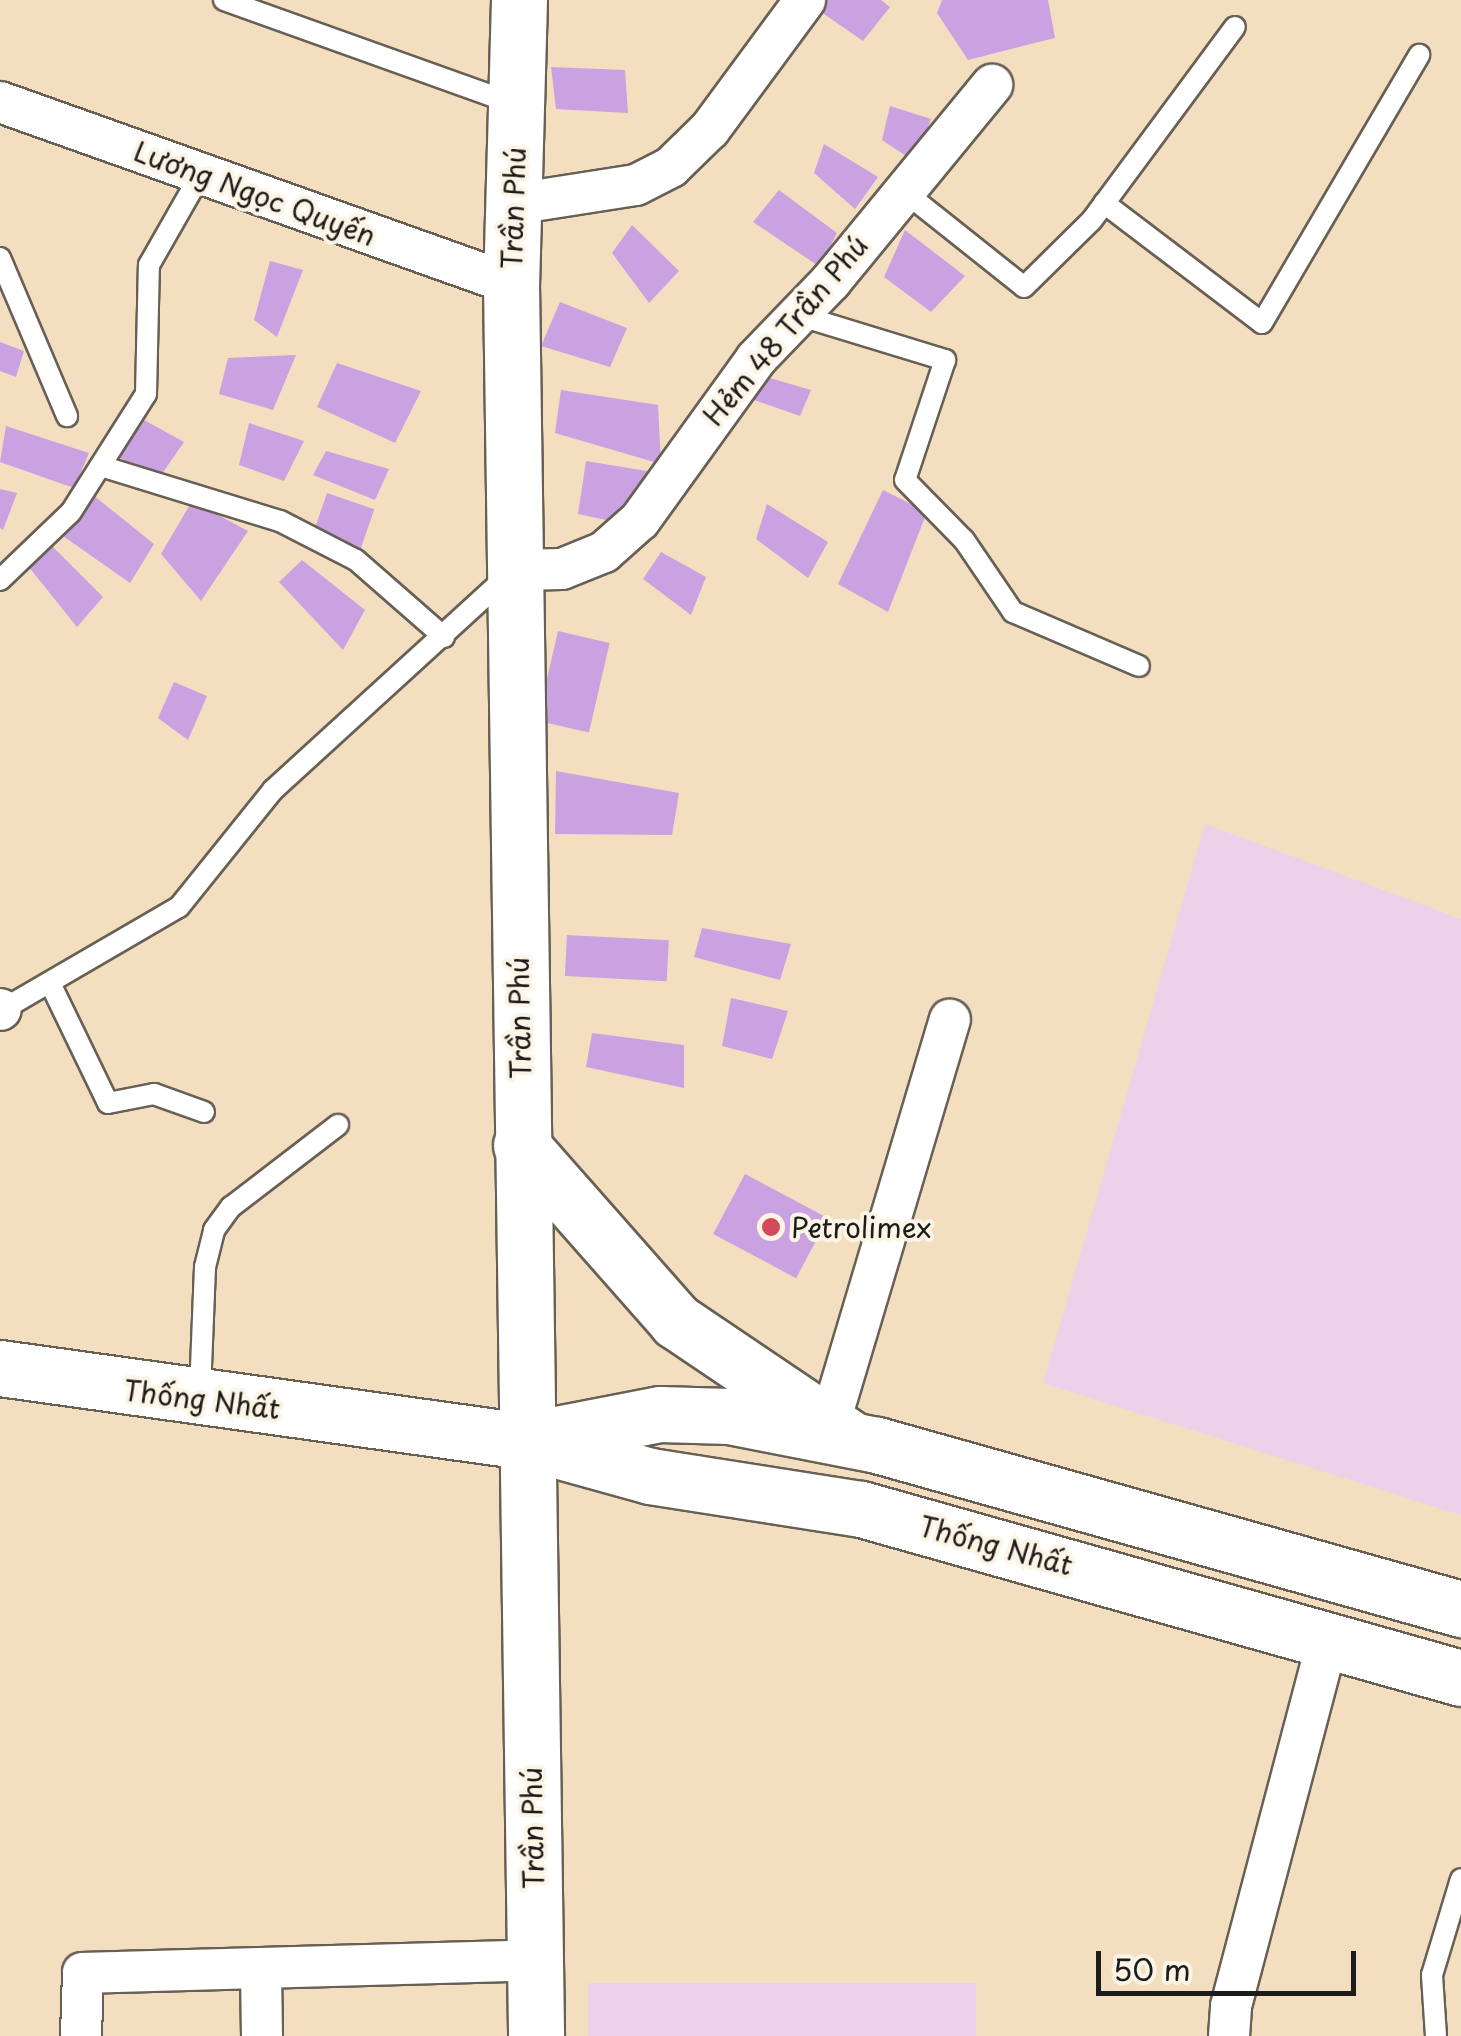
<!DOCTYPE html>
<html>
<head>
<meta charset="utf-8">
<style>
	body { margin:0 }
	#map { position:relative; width:1461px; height:2036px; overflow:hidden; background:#f4dec0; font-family:"Playpen Sans",sans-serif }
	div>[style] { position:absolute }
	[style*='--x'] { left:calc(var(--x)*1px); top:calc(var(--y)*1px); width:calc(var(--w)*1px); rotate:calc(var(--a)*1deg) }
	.built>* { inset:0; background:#edd0e9; transform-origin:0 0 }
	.building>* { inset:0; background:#caa2e2; transform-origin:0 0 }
	.roads { filter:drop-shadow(2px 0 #686055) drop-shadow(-2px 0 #686055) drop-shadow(0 2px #686055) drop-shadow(0 -2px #686055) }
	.service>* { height:20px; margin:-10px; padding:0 10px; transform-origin:10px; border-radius:10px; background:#fff }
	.minor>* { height:40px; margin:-20px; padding:0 20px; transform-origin:20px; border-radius:20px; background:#fff }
	.secondary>* { height:55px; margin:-27.5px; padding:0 27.5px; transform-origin:27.5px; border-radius:27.5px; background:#fff }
	.primary>* { height:55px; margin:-27.5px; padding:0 27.5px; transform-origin:27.5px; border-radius:27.5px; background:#fff }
	.dots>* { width:28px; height:28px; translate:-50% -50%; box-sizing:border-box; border:5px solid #fcf5e5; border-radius:50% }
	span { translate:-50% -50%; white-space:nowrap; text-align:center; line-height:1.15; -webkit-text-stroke:8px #fcf5e5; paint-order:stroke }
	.street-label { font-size:28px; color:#1c1c1c }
	.poi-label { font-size:28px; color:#1c1c1c }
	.left { translate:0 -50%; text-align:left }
	.scale { position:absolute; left:1096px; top:1951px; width:260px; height:45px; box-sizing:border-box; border:5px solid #1c1c1c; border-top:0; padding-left:12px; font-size:30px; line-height:35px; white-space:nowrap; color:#1c1c1c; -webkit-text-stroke:8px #fcf5e5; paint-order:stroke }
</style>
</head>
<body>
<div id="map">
	<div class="built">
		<div style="clip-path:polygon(1205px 824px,1461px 919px,1461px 1515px,1043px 1383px)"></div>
		<div style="left:588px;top:1983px;width:388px;height:53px"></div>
	</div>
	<div class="building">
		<div style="clip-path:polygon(815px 0,881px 0,890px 7px,863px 41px,811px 5px)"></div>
		<div style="clip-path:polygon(942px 0,1048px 0,1055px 38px,968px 60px,937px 13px)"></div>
		<div style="clip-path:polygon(551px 67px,625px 70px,628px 113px,556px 109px)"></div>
		<div style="clip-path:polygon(890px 106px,931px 119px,915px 162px,882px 140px)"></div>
		<div style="clip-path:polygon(824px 144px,878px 177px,855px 209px,814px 173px)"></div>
		<div style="clip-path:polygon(779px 190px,837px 233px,820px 267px,753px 222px)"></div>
		<div style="clip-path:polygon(632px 225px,679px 271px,649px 303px,612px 253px)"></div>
		<div style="clip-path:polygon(905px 230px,965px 276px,931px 312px,884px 277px)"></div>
		<div style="clip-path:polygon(270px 261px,303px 270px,277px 337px,254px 320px)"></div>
		<div style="clip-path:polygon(560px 302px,627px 328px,610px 367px,541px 346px)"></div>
		<div style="clip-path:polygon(0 342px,24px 351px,16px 377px,0 371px)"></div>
		<div style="clip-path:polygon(296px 355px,273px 410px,219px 394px,228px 358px)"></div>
		<div style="clip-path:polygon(337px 363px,421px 391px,395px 443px,317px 407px)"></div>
		<div style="clip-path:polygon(749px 372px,811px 390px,800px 416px,737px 394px)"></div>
		<div style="clip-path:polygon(561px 390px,658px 405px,661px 464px,555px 433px)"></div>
		<div style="clip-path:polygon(137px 416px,184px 442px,157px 481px,116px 455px)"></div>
		<div style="clip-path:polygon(249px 423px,304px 441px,284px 481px,239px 465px)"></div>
		<div style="clip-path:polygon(6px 426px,89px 453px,74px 488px,0 462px)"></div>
		<div style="clip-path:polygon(326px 451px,389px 469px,375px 500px,313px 475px)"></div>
		<div style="clip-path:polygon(586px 461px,653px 472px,634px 526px,578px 514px)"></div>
		<div style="clip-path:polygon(0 489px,17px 493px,3px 530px,0 528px)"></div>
		<div style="clip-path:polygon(883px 490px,927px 512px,888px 612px,838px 584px)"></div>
		<div style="left:327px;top:493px;width:50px;height:46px;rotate:19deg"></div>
		<div style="clip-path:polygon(93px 495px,154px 544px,130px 583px,63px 536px)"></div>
		<div style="clip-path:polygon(192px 501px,248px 531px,201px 601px,161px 554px)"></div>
		<div style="clip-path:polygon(767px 504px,828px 542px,808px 578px,756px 539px)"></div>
		<div style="clip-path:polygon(42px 536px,103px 597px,77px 627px,16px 551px)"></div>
		<div style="clip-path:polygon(661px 552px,706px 577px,691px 615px,643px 579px)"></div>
		<div style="clip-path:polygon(302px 560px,365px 610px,343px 650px,279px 582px)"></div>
		<div style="left:558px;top:631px;width:53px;height:92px;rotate:13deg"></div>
		<div style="clip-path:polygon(174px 682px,207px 696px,188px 740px,158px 718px)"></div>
		<div style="clip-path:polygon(556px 771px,679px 793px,672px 835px,555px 834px)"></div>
		<div style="clip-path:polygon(702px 928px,791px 944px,780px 980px,694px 957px)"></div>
		<div style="left:567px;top:935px;width:102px;height:41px;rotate:3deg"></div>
		<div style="clip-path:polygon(731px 998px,788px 1011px,772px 1059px,722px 1046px)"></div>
		<div style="clip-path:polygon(592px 1033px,684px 1045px,684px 1088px,586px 1067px)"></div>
		<div style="left:745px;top:1174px;width:94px;height:68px;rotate:28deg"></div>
	</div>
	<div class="roads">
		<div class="service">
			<div style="--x:224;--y:0;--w:309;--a:19.7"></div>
			<div style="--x:901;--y:189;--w:157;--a:38.5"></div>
			<div style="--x:1024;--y:287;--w:95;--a:-44.6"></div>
			<div style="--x:1092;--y:220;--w:240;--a:-53.5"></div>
			<div style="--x:1104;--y:203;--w:198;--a:37.2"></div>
			<div style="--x:1262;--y:323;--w:311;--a:-59.6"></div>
			<div style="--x:0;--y:258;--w:172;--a:67"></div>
			<div style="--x:798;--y:315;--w:154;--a:17"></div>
			<div style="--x:945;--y:360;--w:126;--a:108.4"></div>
			<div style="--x:905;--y:480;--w:84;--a:45.5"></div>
			<div style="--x:964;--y:540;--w:87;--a:55.8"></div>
			<div style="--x:1013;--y:612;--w:137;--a:23.2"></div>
			<div style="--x:104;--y:467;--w:184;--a:17.1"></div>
			<div style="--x:280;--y:521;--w:85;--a:27.2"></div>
			<div style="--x:356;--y:560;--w:117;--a:41.2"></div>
			<div style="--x:0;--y:580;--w:98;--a:-43.8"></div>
			<div style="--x:71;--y:512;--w:140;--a:-57.6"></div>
			<div style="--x:146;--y:394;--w:129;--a:-88.7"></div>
			<div style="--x:149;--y:265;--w:105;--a:-60.3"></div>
			<div style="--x:50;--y:983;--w:133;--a:64.2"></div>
			<div style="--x:108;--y:1103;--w:47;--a:-11.1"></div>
			<div style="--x:154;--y:1094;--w:53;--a:19.8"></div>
			<div style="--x:0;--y:1011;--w:207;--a:-30.2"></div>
			<div style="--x:179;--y:907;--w:150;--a:-51.2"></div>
			<div style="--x:273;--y:790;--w:316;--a:-42.4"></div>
			<div style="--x:200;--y:1392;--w:125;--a:-87.7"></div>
			<div style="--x:205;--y:1267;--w:38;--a:-76"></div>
			<div style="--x:214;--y:1230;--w:29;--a:-54"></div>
			<div style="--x:231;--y:1207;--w:135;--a:-37.5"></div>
			<div style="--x:1436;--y:2036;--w:61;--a:-93.8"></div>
			<div style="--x:1432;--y:1975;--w:100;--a:-73.2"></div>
		</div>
		<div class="minor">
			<div style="--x:0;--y:102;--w:542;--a:19.6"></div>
			<div style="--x:514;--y:204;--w:123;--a:-8.9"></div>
			<div style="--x:636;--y:185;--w:39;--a:-27"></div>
			<div style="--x:671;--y:167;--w:54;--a:-44.3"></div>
			<div style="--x:710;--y:129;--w:160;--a:-53.6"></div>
			<div style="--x:514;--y:570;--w:48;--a:-1.2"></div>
			<div style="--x:562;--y:569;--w:45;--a:-22"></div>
			<div style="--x:604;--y:552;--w:48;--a:-41.6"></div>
			<div style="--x:640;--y:520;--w:198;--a:-54.2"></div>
			<div style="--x:756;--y:359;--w:108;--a:-46.1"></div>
			<div style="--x:831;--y:281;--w:254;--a:-50.6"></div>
			<div style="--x:0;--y:1009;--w:1;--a:45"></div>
			<div style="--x:829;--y:1425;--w:423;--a:-73.4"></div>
			<div style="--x:261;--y:1972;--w:64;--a:89.1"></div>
			<div style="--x:81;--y:2036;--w:63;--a:-88.2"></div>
			<div style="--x:83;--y:1973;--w:452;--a:-1.6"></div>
			<div style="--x:1229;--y:2036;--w:30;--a:-86"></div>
			<div style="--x:1231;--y:2006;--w:381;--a:-75.2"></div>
		</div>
		<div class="secondary">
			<div style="--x:519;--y:0;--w:284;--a:91.6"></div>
			<div style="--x:511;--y:284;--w:1752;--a:89.18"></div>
			<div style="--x:521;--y:1145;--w:235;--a:48.6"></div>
			<div style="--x:676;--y:1321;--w:211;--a:34"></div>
		</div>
		<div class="primary">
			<div style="--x:0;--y:1368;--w:529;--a:7.93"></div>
			<div style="--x:524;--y:1441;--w:131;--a:15.5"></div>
			<div style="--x:650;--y:1476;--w:214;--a:8.9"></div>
			<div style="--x:861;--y:1509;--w:623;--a:15.73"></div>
			<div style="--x:536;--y:1438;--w:126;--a:-11"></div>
			<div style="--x:660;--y:1414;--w:69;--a:1.7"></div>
			<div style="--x:729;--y:1416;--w:151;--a:11.1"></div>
			<div style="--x:877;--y:1445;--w:607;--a:15.69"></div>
		</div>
	</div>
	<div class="dots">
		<div style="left:771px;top:1227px;background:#d1495b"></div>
	</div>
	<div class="street-label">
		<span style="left:255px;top:193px;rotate:20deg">Lương Ngọc Quyến</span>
		<span style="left:513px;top:208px;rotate:-88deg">Trần Phú</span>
		<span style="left:785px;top:330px;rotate:-50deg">Hẻm 48 Trần Phú</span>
		<span style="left:519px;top:1018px;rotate:-91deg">Trần Phú</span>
		<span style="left:202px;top:1399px;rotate:7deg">Thống Nhất</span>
		<span style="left:996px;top:1545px;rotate:15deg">Thống Nhất</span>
		<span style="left:532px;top:1828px;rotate:-91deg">Trần Phú</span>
	</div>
	<div class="poi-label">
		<span class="left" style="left:791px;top:1227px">Petrolimex</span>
	</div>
	<div class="scale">50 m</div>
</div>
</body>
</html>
